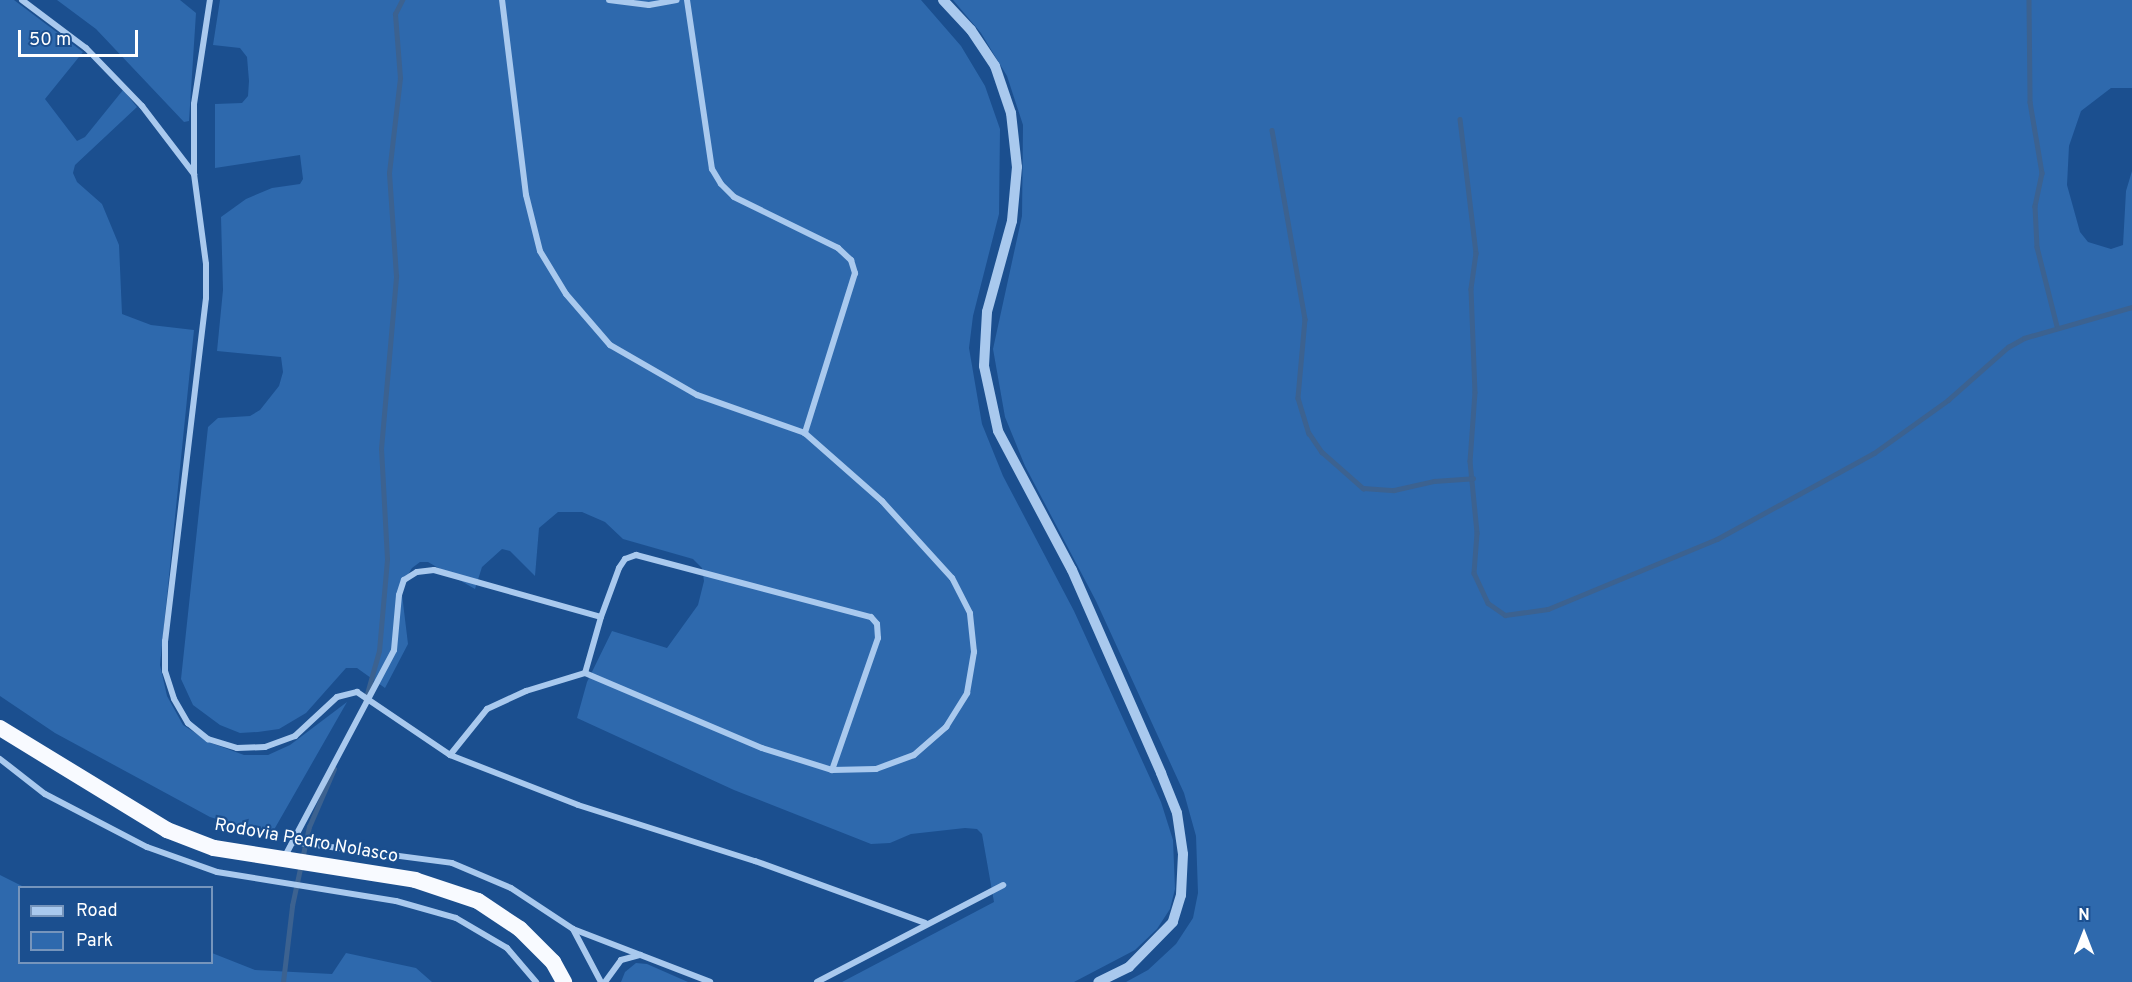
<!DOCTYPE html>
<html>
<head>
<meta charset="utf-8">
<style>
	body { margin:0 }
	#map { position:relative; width:2132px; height:982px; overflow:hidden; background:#1b4f8f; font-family:Overpass,sans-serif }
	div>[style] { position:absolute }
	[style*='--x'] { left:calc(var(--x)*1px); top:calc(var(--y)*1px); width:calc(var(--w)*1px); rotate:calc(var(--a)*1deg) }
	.green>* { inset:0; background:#2e69ad }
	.stream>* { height:4.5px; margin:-2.25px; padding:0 2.25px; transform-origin:2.25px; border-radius:2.25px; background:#3c6290 }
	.minor>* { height:6px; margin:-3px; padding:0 3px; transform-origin:3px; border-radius:3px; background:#a9c9ee }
	.tertiary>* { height:10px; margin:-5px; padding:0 5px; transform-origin:5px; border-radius:5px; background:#a9c9ee }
	.trunk>* { height:16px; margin:-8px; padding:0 8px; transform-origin:8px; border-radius:8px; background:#f8faff }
	span { translate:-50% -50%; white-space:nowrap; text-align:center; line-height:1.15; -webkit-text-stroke:4.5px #1b4f8f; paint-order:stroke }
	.street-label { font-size:18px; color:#fff }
	.legend { position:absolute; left:18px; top:886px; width:195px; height:78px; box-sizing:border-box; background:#1b4f8f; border:2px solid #7695bc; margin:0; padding:8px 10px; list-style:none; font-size:18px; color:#fff }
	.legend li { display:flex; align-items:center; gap:12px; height:30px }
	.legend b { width:30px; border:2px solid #7695bc }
	.north { position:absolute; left:2054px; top:904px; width:60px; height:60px; -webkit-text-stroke:4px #1b4f8f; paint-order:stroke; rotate:0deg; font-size:16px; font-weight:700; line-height:24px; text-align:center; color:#fff }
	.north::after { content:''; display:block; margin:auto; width:21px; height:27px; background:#fff; clip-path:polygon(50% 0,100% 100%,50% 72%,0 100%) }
	.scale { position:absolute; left:18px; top:30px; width:120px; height:27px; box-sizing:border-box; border:3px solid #fff; border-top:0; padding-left:8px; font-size:18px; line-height:21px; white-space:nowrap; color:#fff; -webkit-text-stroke:4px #1b4f8f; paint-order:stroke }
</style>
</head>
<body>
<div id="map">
	<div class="green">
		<div style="clip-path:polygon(0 0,14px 0,83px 52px,45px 99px,77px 141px,85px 137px,123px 90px,137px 107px,75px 165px,73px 173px,77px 182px,102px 204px,119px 245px,122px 314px,151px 325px,194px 330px,160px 665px,167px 696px,183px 725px,211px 743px,244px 755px,268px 755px,290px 745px,347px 702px,271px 835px,210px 817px,55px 733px,0 696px)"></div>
		<div style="clip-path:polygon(57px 0,180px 0,196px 13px,189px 121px,184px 122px,96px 29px)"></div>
		<div style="clip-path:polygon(220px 0,921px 0,961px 46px,985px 86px,1000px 129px,999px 214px,973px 316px,969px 348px,982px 424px,1003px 476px,1074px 611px,1161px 802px,1173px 840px,1175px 889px,1170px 909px,1157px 929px,1135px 950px,1074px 982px,842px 982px,994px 902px,982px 834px,977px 829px,965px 828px,911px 834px,890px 843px,871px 844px,734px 790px,577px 718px,587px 682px,612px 631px,667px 648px,698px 605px,704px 581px,702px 568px,693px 559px,623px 539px,605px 522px,582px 512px,558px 512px,539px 528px,535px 576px,510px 551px,502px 549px,482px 567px,475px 589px,428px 562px,420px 562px,412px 568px,401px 586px,408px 644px,385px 688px,357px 668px,346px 668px,306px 713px,279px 729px,258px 732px,240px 733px,220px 725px,193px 705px,181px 679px,208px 427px,218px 418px,250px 416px,260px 410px,279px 386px,283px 372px,281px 357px,217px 351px,223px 290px,221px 217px,246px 199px,272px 188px,300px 184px,303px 179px,300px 155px,215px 168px,215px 104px,242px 103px,248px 96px,249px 81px,247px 57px,240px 48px,213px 45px)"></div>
		<div style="clip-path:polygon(953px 0,2132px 0,2132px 88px,2111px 88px,2081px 111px,2069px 146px,2067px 185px,2080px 232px,2088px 242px,2111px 249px,2123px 245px,2126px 191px,2132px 171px,2132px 982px,1126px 982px,1148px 970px,1176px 944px,1193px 918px,1198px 893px,1196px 836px,1184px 793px,1096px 601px,1025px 466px,1005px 417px,993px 349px,1022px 216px,1023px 125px,1007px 76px,981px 33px)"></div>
		<div style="clip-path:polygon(0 875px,24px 887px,20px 888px,20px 962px,212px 962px,212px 953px,255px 970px,332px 974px,346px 953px,416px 968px,432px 982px,0 982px)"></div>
		<div style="clip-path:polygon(636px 963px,647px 964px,688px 982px,621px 982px,625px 972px)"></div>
	</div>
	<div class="stream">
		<div style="--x:2029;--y:0;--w:102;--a:89.4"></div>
		<div style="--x:2030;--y:102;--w:72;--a:80.4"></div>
		<div style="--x:2042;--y:173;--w:34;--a:102"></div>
		<div style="--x:2035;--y:206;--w:41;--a:87.2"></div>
		<div style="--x:2037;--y:247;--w:81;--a:75.8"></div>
		<div style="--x:1460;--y:119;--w:135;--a:83.2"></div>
		<div style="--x:1476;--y:253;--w:36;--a:98"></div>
		<div style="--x:1471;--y:289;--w:103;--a:87.8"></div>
		<div style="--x:1475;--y:392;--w:69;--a:94.1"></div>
		<div style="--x:1470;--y:461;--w:72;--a:84.4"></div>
		<div style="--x:1477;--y:533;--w:40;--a:94.3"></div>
		<div style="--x:1474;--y:573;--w:33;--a:65"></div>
		<div style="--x:1488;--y:603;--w:21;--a:35"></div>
		<div style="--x:1505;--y:615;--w:43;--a:-7.9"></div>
		<div style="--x:1548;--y:609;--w:183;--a:-22.5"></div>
		<div style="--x:1717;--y:539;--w:179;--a:-28.7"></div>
		<div style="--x:1874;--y:453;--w:91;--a:-35.6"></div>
		<div style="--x:1948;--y:400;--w:80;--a:-41.5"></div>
		<div style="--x:2008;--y:347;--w:18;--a:-29"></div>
		<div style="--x:2024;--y:338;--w:112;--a:-16"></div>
		<div style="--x:1272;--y:130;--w:192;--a:80.1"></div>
		<div style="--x:1305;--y:319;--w:79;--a:95.1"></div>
		<div style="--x:1298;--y:398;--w:37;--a:73"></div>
		<div style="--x:1309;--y:433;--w:23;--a:56"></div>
		<div style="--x:1322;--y:452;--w:55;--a:41.3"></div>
		<div style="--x:1363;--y:488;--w:31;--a:4"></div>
		<div style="--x:1394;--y:490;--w:41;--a:-12.7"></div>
		<div style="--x:1434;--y:481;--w:39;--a:-4"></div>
		<div style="--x:365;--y:701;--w:52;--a:-74.4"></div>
		<div style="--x:379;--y:651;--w:92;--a:-85"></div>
		<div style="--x:387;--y:559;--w:110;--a:-93.1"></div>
		<div style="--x:381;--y:449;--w:174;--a:-85"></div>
		<div style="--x:396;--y:276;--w:103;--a:-93.9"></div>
		<div style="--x:389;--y:173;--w:96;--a:-83.4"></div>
		<div style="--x:400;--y:78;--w:64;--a:-94.5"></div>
		<div style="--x:395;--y:14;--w:16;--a:-63"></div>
		<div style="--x:283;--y:982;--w:77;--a:-83.2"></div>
		<div style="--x:292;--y:906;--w:81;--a:-77.9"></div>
		<div style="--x:309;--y:827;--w:63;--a:-66.7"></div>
	</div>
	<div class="minor">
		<div style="--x:22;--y:0;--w:80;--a:36.9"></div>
		<div style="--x:86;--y:48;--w:81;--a:46"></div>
		<div style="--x:142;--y:106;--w:86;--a:52.6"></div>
		<div style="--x:194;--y:174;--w:91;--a:82.4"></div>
		<div style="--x:206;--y:264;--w:34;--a:90"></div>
		<div style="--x:206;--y:298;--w:345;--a:96.8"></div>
		<div style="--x:165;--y:641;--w:30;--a:90"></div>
		<div style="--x:165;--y:671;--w:29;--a:72"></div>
		<div style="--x:174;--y:699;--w:28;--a:60"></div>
		<div style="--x:188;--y:723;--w:26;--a:39"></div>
		<div style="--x:208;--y:739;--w:30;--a:17"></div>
		<div style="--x:237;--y:748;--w:28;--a:-2"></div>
		<div style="--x:265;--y:747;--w:32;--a:-20"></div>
		<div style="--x:295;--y:736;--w:57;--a:-42.9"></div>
		<div style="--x:337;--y:697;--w:21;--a:-14"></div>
		<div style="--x:357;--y:692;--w:112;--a:34.1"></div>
		<div style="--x:450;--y:755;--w:137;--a:21.3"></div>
		<div style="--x:578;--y:805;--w:186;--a:17.6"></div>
		<div style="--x:755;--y:861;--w:181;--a:20"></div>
		<div style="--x:609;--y:0;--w:40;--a:7.1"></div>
		<div style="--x:649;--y:5;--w:28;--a:-10"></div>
		<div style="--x:687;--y:0;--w:171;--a:81.6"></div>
		<div style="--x:712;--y:169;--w:17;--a:59"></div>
		<div style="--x:721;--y:184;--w:18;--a:45"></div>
		<div style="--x:734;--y:197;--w:116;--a:26.1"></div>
		<div style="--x:838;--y:248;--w:18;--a:43"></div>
		<div style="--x:851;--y:260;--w:14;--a:73"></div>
		<div style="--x:855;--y:273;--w:168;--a:107.4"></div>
		<div style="--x:194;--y:174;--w:70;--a:-90"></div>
		<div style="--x:194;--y:104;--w:105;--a:-81.3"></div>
		<div style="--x:601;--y:617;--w:52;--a:-69.8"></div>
		<div style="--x:619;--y:568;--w:11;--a:-56"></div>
		<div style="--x:625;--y:559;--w:12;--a:-20"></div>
		<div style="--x:636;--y:555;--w:243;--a:14.8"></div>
		<div style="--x:871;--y:617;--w:9;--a:49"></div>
		<div style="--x:877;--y:624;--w:14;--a:86"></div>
		<div style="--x:878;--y:638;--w:140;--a:109.2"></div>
		<div style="--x:450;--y:755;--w:59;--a:-51.2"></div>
		<div style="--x:487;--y:709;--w:43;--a:-24.8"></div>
		<div style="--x:526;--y:691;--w:62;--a:-17"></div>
		<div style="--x:0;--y:759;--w:57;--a:37.9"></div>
		<div style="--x:45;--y:794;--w:115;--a:27.5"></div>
		<div style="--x:147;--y:847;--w:74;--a:19.7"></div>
		<div style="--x:217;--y:872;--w:181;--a:9.2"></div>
		<div style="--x:396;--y:901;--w:62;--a:15.8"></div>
		<div style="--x:456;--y:918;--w:59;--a:30.5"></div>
		<div style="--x:507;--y:948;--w:45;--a:49.5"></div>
		<div style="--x:293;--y:842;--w:160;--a:7.5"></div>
		<div style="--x:452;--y:863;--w:64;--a:23"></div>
		<div style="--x:511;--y:888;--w:74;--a:33.5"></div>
		<div style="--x:573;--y:929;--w:60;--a:62.2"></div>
		<div style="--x:284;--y:858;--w:235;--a:-62.1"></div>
		<div style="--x:394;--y:650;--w:55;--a:-84.8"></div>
		<div style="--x:399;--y:595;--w:16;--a:-72"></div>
		<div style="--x:404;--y:580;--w:15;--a:-32"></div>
		<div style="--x:417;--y:572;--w:17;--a:-7"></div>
		<div style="--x:434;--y:570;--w:173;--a:15.7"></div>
		<div style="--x:601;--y:617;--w:58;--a:105.9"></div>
		<div style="--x:585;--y:673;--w:192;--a:23"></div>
		<div style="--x:762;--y:748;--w:73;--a:17.4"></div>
		<div style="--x:832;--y:770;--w:44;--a:-1.3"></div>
		<div style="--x:876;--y:769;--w:40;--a:-20.2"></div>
		<div style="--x:914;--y:755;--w:43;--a:-41.2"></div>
		<div style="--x:946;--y:727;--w:40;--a:-58"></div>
		<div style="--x:967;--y:693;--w:42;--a:-80.3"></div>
		<div style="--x:974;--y:652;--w:39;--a:-96"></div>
		<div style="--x:970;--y:613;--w:39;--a:-117"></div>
		<div style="--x:952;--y:578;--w:104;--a:-132.3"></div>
		<div style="--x:882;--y:501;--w:103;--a:-138.6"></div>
		<div style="--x:805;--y:433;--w:114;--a:-160.6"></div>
		<div style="--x:697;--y:395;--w:100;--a:-150.1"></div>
		<div style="--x:610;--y:345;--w:67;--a:-130.8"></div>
		<div style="--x:566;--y:294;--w:50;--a:-121.2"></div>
		<div style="--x:540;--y:251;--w:58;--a:-104"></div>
		<div style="--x:526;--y:195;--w:196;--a:-97"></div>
		<div style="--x:573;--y:929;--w:147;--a:21.1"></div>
		<div style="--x:605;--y:982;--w:27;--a:-54"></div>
		<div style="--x:621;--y:960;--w:20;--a:-15"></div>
		<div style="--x:817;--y:982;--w:210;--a:-27.5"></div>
	</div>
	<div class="tertiary">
		<div style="--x:943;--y:0;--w:41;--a:47"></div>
		<div style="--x:971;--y:30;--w:43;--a:56.3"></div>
		<div style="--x:995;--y:66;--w:50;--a:71.2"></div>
		<div style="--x:1011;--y:113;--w:54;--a:83.7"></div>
		<div style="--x:1017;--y:167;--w:54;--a:95.3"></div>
		<div style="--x:1012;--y:221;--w:94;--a:105.4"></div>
		<div style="--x:987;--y:312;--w:54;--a:93.2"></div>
		<div style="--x:984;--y:366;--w:66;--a:77.8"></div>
		<div style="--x:998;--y:431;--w:157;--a:62"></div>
		<div style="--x:1072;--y:570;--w:222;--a:66.3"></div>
		<div style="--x:1161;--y:773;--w:43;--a:68.2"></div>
		<div style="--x:1177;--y:813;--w:41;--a:81.7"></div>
		<div style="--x:1183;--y:854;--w:41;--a:92.8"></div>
		<div style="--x:1181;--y:895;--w:28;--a:107"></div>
		<div style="--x:1173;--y:922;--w:63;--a:134.4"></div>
		<div style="--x:1129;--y:967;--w:34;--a:154"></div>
	</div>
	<div class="trunk">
		<div style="--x:0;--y:728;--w:196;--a:31.4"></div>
		<div style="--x:167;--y:830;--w:50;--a:21"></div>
		<div style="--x:214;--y:848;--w:204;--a:9"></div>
		<div style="--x:415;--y:880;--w:66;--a:18.4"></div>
		<div style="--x:478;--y:901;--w:50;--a:33.7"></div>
		<div style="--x:520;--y:929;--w:47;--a:45"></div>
		<div style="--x:553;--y:962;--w:23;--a:61"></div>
	</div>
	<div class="street-label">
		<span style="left:306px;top:842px;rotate:10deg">Rodovia Pedro Nolasco</span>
	</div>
	<ul class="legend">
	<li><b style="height:8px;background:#a9c9ee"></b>Road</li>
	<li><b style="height:16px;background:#2e69ad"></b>Park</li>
	</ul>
	<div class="north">N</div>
	<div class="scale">50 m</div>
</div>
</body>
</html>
